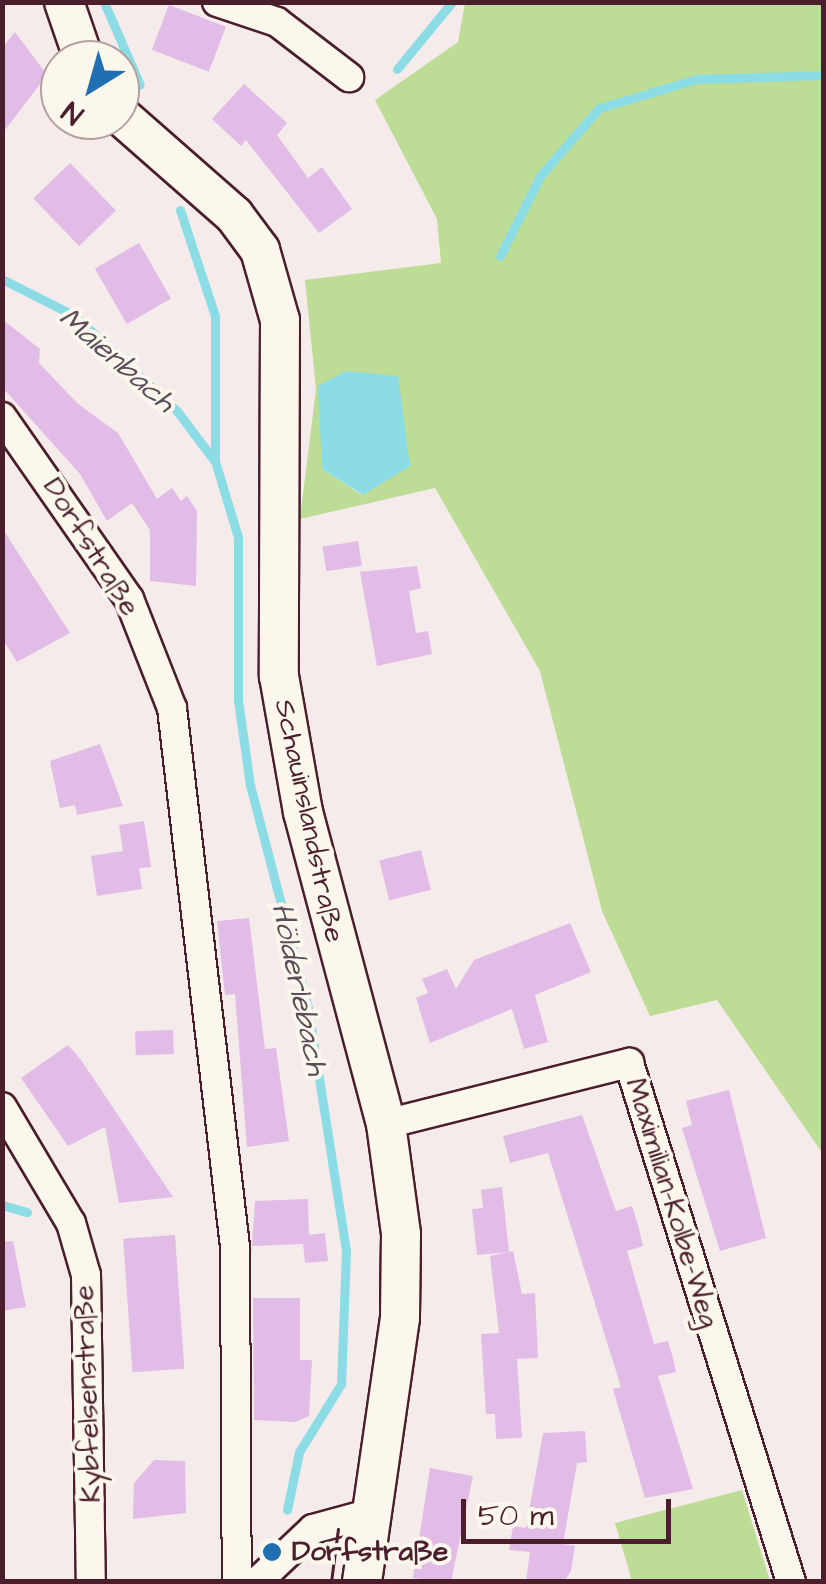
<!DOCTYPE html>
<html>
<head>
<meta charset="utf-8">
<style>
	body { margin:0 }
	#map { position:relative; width:826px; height:1584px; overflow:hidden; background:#f6ebeb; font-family:"Architects Daughter",sans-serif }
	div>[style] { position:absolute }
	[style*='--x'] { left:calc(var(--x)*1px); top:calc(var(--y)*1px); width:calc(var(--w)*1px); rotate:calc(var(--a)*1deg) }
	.green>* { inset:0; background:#bddc95 }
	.water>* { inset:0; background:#8bdce5 }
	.stream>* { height:9px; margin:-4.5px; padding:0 4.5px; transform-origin:4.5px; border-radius:4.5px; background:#8bdce5 }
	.building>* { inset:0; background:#e0bce6; transform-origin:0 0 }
	.roads { filter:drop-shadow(2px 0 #4a1f2b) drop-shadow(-2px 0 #4a1f2b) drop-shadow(0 2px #4a1f2b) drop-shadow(0 -2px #4a1f2b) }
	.minor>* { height:28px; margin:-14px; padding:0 14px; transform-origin:14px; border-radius:14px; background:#fbf7ec }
	.major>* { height:38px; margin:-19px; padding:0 19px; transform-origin:19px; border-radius:19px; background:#fbf7ec }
	.tram>* { height:2.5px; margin:-1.25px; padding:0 1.25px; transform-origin:1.25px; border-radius:1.25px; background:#4a1f2b }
	.dots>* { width:28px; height:28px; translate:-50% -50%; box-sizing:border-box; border:5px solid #fbf7ec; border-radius:50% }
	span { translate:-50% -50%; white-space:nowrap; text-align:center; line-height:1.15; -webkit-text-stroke:8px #fbf7ec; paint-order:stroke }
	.street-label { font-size:28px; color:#4a1f2b }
	.poi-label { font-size:28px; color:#4a1f2b; font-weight:700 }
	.left { translate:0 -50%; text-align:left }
	.water-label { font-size:30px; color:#5a4e5a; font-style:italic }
	.frame { position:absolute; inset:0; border:5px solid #4a1f2b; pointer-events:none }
	.north { position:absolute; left:40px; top:40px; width:100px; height:100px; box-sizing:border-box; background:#fbf7ec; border:2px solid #b4a19f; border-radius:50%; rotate:217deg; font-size:28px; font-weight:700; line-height:40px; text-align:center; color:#4a1f2b }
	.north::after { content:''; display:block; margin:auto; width:35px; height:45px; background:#1f6fb2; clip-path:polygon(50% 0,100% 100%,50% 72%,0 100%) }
	.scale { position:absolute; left:461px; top:1499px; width:210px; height:45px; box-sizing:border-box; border:5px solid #4a1f2b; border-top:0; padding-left:12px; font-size:30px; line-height:35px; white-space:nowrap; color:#4a1f2b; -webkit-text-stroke:8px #fbf7ec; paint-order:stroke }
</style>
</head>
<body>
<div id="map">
	<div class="green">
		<div style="clip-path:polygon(evenodd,465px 3px,823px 3px,823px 1154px,717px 1000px,650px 1016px,602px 911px,540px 671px,435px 488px,300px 519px,316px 389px,305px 280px,441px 263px,437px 219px,375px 100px,458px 42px,465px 3px,324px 420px,362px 495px,322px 469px,324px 420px)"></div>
		<div style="clip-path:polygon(742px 1490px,770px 1581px,632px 1581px,615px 1523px)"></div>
	</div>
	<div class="water">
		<div style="clip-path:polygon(346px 371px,398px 376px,410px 466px,363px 495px,322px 469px,318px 386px)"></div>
	</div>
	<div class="stream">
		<div style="--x:104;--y:2;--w:90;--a:66.6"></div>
		<div style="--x:397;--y:69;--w:87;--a:-50.6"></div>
		<div style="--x:180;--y:210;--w:112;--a:71.7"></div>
		<div style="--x:215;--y:316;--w:145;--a:90"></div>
		<div style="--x:215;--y:461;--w:79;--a:73.2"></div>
		<div style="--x:238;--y:537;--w:163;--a:90"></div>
		<div style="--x:238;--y:700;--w:86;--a:82"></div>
		<div style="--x:250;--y:785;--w:230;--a:75.4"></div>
		<div style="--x:308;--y:1008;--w:245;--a:81.1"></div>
		<div style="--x:346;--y:1250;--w:134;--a:92.1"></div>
		<div style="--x:341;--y:1384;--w:80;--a:121.7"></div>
		<div style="--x:299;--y:1452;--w:59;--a:101.7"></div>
		<div style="--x:500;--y:256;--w:89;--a:-63.4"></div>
		<div style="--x:540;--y:176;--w:90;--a:-49.1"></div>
		<div style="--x:599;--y:108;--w:102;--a:-16.5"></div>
		<div style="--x:697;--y:79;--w:127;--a:-1.8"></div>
		<div style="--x:2;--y:279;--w:82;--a:26.9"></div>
		<div style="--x:75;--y:316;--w:139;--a:43"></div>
		<div style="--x:177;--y:411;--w:60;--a:53.1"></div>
		<div style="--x:2;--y:1205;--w:26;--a:16"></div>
	</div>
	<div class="building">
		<div style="left:169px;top:5px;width:61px;height:48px;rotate:21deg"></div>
		<div style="clip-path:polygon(15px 32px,47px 75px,2px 134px,2px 48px)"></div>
		<div style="clip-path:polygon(244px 84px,287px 123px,277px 135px,308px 178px,322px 167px,352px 209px,319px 233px,246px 140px,241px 146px,212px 119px)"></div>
		<div style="left:70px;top:163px;width:66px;height:51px;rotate:46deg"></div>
		<div style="left:139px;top:243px;width:64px;height:51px;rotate:60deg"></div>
		<div style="clip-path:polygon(2px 319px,40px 349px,39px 363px,77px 403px,118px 433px,157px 499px,172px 488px,181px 501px,187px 496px,197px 511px,196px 586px,150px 581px,150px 530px,132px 503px,107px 521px,80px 474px,2px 387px)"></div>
		<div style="clip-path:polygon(2px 528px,70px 633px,17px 662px,2px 638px)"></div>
		<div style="left:358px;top:541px;width:25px;height:36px;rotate:81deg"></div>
		<div style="clip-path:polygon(417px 566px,421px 588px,409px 591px,416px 633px,428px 631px,432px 654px,377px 666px,360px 572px)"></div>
		<div style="clip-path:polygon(100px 744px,123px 806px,77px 815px,75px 805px,60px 808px,50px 761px)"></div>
		<div style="clip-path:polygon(144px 821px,151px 867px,139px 868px,142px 889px,97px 896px,91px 856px,123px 851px,119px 825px)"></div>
		<div style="left:421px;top:850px;width:41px;height:43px;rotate:76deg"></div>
		<div style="clip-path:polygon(249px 918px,265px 1049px,276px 1048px,289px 1141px,247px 1147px,235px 994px,225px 995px,217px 921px)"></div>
		<div style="clip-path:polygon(570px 923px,591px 972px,535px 995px,548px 1042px,524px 1049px,512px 1009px,430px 1043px,416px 998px,428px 993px,422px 979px,447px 969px,456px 989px,474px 960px)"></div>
		<div style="left:173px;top:1030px;width:24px;height:38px;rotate:88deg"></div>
		<div style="clip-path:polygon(68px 1045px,81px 1060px,173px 1197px,119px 1203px,105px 1127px,68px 1146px,21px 1078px)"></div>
		<div style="clip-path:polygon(729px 1090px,766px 1238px,720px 1251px,682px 1128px,692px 1125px,686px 1101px)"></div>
		<div style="clip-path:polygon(582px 1115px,616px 1211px,632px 1206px,638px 1225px,643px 1246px,627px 1251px,654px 1344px,668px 1341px,673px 1358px,676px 1372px,658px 1376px,693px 1489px,645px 1498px,613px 1389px,621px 1387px,548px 1153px,510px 1163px,503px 1136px)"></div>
		<div style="clip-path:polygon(502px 1187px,509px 1252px,477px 1255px,472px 1209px,483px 1208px,481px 1190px)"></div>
		<div style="clip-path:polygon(308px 1199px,309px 1235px,325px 1233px,328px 1261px,305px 1263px,303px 1244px,252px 1246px,255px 1201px)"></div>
		<div style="left:175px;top:1235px;width:134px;height:52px;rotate:86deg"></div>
		<div style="clip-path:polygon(13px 1241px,26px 1307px,2px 1311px,2px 1242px)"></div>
		<div style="clip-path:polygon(513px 1251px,522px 1294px,535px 1293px,538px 1358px,517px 1359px,522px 1438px,496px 1439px,495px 1414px,486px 1414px,481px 1334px,499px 1333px,490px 1256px)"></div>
		<div style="clip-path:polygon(253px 1298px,300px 1298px,300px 1360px,312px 1360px,309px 1416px,295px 1422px,254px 1420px)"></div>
		<div style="clip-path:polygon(585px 1431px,587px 1462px,577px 1463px,563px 1544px,575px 1546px,571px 1571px,564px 1582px,526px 1582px,530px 1552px,509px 1550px,513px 1526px,526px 1528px,543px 1433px)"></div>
		<div style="clip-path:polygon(154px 1460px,185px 1461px,186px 1513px,133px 1519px,134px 1483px)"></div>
		<div style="clip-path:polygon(430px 1468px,473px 1476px,451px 1582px,413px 1578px)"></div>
	</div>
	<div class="roads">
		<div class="minor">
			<div style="--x:217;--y:2;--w:63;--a:18.4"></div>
			<div style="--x:277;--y:22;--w:91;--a:37.4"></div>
			<div style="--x:2;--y:417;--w:222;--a:55.1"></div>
			<div style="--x:129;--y:599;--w:117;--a:68.5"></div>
			<div style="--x:172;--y:708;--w:543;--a:83.33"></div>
			<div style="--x:235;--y:1247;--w:335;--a:89.7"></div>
			<div style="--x:2;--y:1107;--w:135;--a:59.3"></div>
			<div style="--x:71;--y:1223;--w:54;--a:73.9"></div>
			<div style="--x:86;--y:1275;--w:307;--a:89.1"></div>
			<div style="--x:386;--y:1124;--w:251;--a:-14.1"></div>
			<div style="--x:629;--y:1063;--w:544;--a:72.66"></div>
			<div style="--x:257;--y:1582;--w:77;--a:-43.4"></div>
			<div style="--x:313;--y:1529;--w:57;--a:-15.3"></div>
		</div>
		<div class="major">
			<div style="--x:64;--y:2;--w:61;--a:71"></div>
			<div style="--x:120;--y:115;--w:152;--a:41.3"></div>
			<div style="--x:234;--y:215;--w:44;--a:53.4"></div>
			<div style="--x:260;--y:250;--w:73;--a:74.1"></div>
			<div style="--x:280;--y:320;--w:356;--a:90.2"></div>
			<div style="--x:279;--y:676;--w:138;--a:80"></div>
			<div style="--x:303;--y:812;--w:323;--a:75.1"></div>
			<div style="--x:386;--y:1124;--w:111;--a:82.2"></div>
			<div style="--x:401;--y:1234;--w:84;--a:90.7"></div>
			<div style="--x:400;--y:1318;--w:267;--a:98.2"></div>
		</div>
	</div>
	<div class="tram">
		<div style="--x:331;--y:1582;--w:53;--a:-82.5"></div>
	</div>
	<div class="dots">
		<div style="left:272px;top:1552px;background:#1f6fb2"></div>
	</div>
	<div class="street-label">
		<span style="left:91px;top:547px;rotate:58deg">Dorfstraße</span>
		<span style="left:309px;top:821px;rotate:78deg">Schauinslandstraße</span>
		<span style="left:672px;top:1203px;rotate:73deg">Maximilian-Kolbe-Weg</span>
		<span style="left:88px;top:1394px;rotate:-92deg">Kybfelsenstraße</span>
	</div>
	<div class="poi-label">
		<span class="left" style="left:292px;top:1552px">Dorfstraße</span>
	</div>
	<div class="water-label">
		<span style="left:117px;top:360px;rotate:41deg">Maienbach</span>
		<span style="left:299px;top:989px;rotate:78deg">Hölderlebach</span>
	</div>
	<div class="frame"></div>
	<div class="north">N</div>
	<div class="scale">50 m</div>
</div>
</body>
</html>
